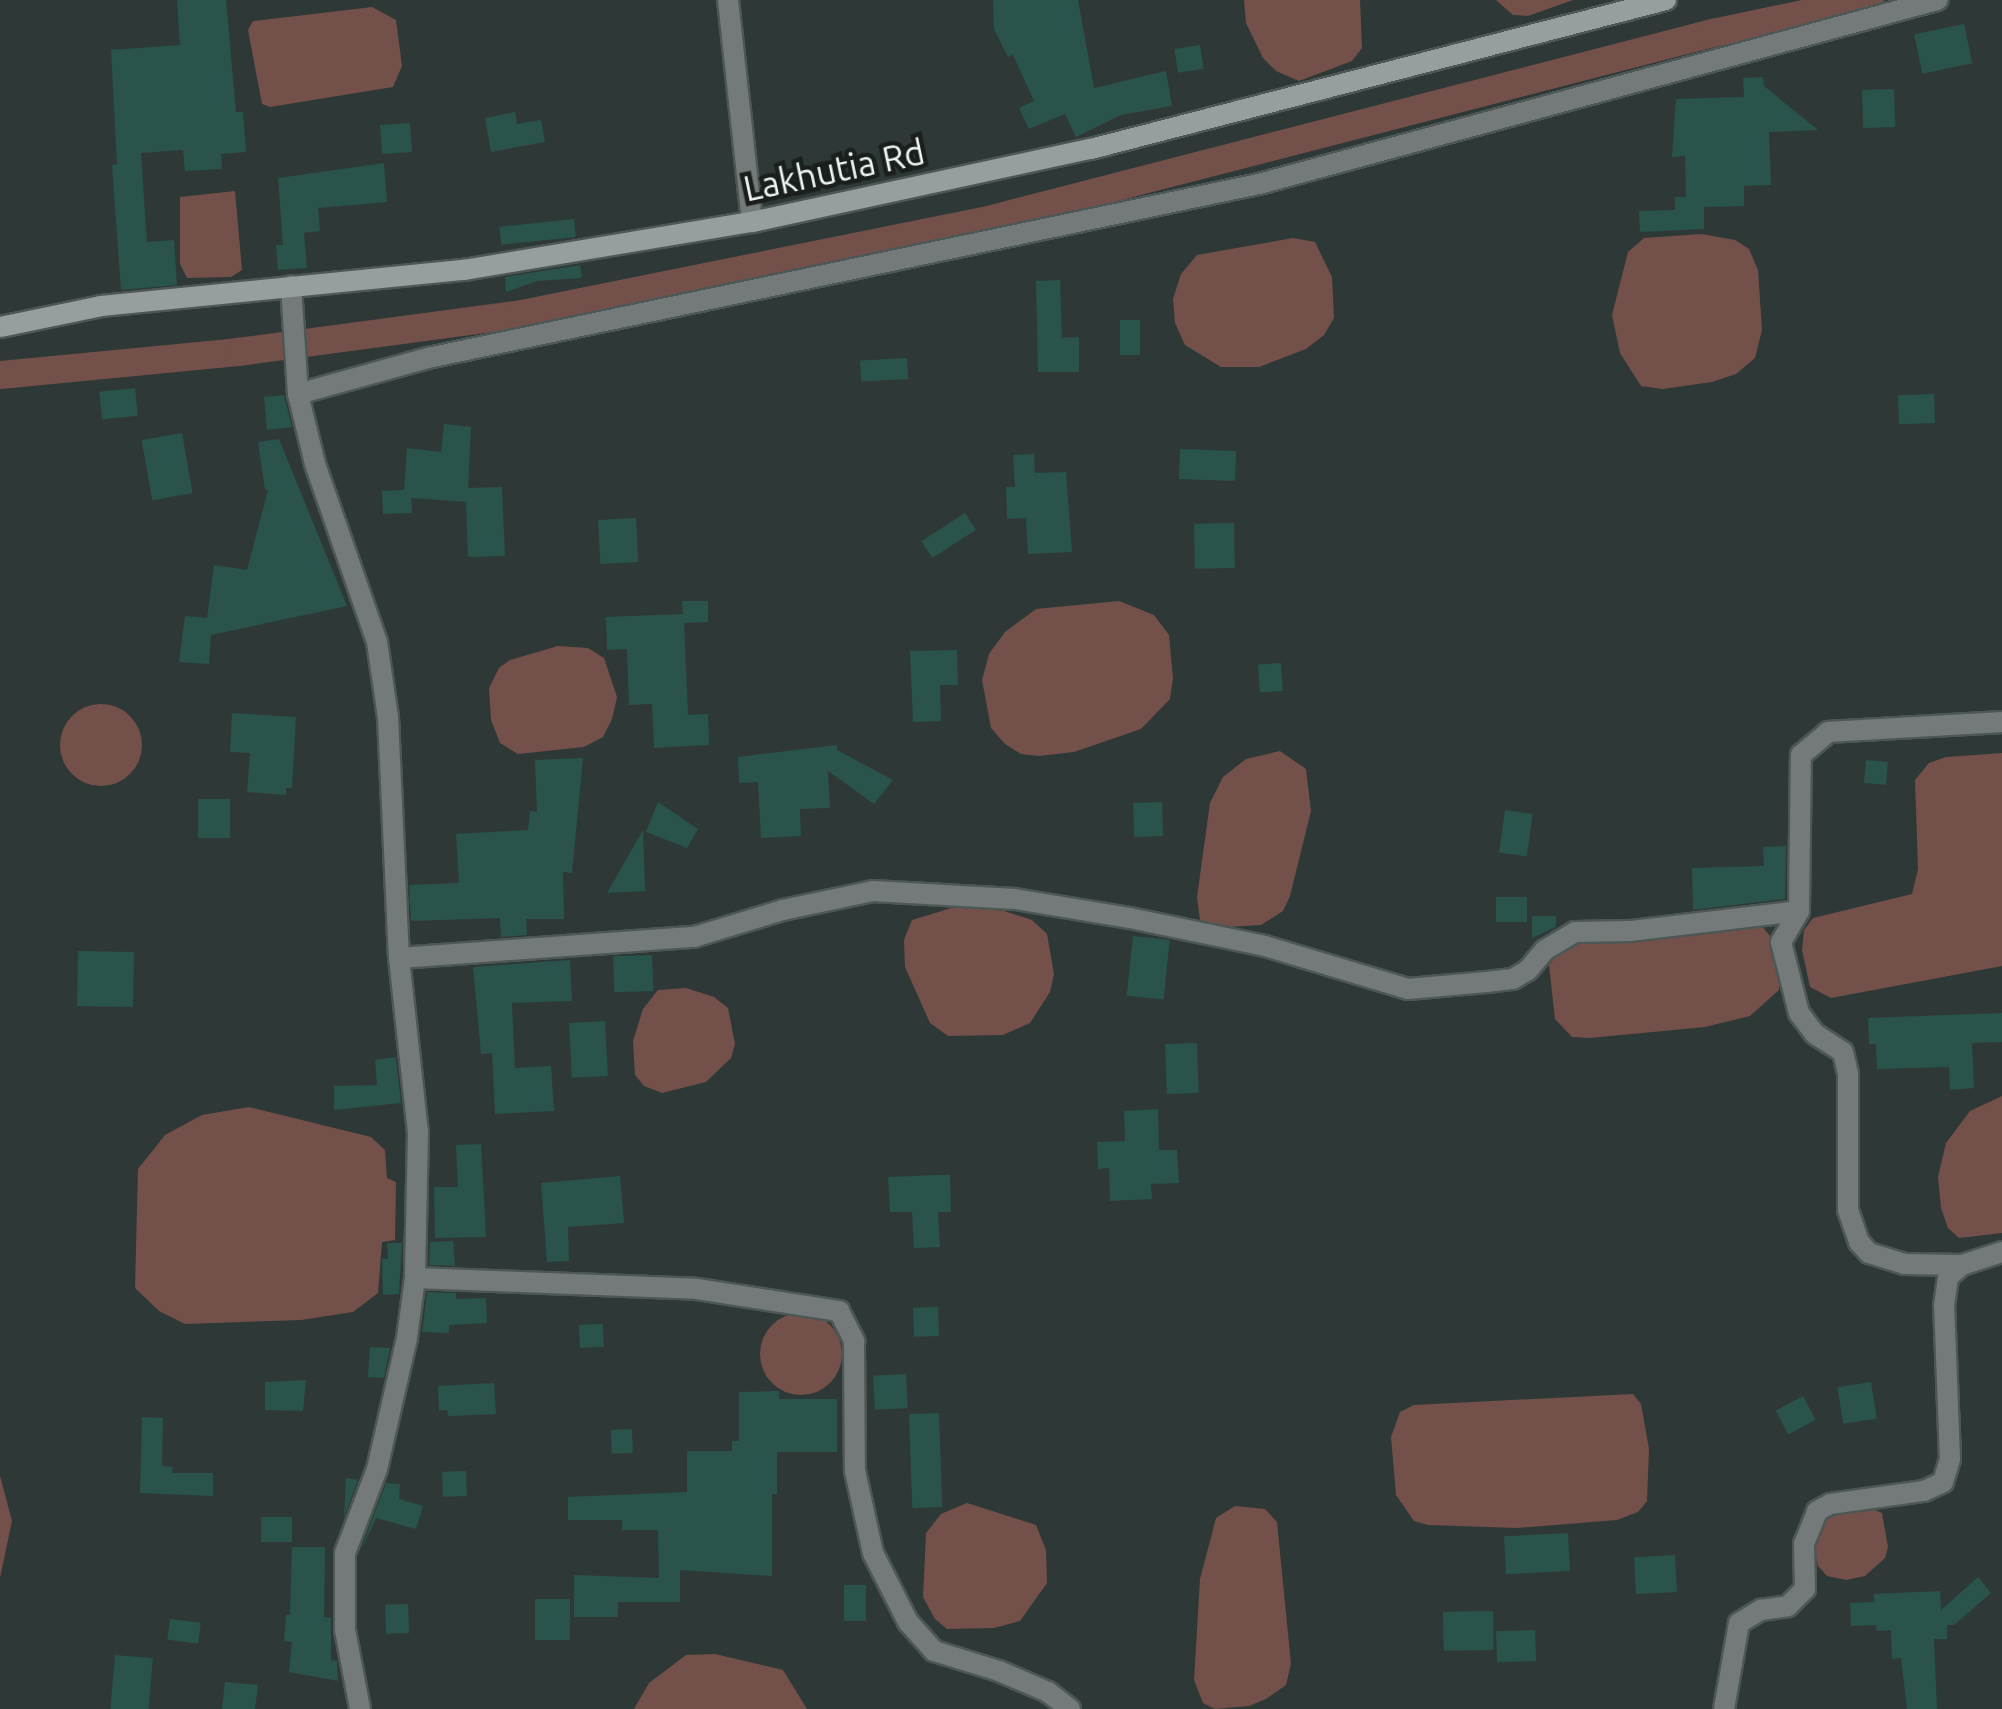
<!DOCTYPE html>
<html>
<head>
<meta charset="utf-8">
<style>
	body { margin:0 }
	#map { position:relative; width:2002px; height:1709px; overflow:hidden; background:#2e3937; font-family:Ubuntu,sans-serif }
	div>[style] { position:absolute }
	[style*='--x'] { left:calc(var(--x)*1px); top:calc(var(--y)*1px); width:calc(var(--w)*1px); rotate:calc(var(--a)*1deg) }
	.water>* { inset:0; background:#735049 }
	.round { border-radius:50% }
	.canal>* { height:28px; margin:-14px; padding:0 14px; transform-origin:14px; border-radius:14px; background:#735049 }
	.building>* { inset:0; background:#29534b; transform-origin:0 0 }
	.roads { filter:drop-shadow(2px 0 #4d5755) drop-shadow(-2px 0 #4d5755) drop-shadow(0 2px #4d5755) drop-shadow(0 -2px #4d5755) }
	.street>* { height:20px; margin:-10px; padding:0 10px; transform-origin:10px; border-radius:10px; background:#747a79 }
	.secondary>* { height:20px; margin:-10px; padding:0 10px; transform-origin:10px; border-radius:10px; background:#969f9d }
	span { translate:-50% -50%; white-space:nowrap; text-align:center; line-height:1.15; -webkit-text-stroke:9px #1a1f1e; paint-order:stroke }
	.street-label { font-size:35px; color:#eff7f5 }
</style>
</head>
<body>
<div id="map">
	<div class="water">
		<div style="clip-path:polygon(1244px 0,1360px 0,1362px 48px,1352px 61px,1299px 81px,1276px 71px,1263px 58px,1246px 23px)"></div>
		<div style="clip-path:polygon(1496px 0,1573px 0,1528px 16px,1513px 15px)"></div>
		<div style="clip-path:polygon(372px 7px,396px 20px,402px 66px,393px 87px,270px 107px,262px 104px,248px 30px,253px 21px)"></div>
		<div style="clip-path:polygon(235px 191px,242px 270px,231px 277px,187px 278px,180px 264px,180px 197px)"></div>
		<div style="clip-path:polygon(1702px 234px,1735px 240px,1749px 249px,1758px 270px,1762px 330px,1755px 358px,1736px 374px,1712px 382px,1663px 389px,1641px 386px,1620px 353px,1612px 315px,1628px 252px,1644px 238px)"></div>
		<div style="clip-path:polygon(1293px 238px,1315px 242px,1332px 277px,1334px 318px,1324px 335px,1306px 349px,1259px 367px,1221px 367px,1185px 345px,1175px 323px,1173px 299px,1181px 274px,1197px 255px)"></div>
		<div style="clip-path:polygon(1119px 601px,1154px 615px,1169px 635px,1173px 678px,1170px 699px,1141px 729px,1074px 752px,1039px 756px,1021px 754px,1005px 744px,991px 728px,982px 680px,989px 654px,1005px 632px,1036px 609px)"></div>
		<div style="clip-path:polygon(558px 646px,588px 648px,604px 658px,617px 697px,612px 719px,603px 737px,584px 747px,518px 754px,500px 743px,491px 720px,489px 688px,499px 668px,510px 660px)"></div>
		<div class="round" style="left:60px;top:704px;width:82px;height:82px"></div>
		<div style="clip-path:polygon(1280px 751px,1306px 769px,1311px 811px,1290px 896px,1283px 911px,1261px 925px,1209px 928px,1200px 920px,1197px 897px,1210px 803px,1223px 777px,1246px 759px)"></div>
		<div style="clip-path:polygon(2002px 753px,2002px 966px,1831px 998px,1810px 987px,1802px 950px,1804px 930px,1813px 918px,1912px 894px,1918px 869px,1915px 780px,1929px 763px,1946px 757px)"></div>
		<div style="clip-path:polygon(958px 906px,1004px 911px,1032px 920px,1047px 934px,1054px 974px,1050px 992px,1030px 1023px,1003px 1035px,948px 1036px,930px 1023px,905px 967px,904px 940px,912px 920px)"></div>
		<div style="clip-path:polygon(1761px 925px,1770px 936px,1779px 969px,1779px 990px,1750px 1016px,1705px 1027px,1590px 1038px,1572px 1037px,1555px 1019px,1549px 965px,1566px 945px,1588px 938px)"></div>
		<div style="clip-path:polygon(686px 988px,714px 997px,728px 1008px,735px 1044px,731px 1058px,706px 1082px,662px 1093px,644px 1086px,635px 1075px,633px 1041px,643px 1009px,658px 990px)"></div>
		<div style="clip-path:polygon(2002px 1096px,2002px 1233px,1959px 1238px,1948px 1228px,1941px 1208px,1938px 1177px,1946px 1143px,1970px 1111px)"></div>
		<div style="clip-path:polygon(249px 1107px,371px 1137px,385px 1150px,387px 1178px,396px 1182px,395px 1240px,382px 1242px,378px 1293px,353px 1312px,301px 1320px,185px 1324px,159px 1311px,135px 1288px,138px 1169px,165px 1135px,202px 1115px)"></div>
		<div class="round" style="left:760px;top:1313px;width:82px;height:82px"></div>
		<div style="clip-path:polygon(1633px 1394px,1641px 1404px,1649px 1449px,1647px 1501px,1638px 1512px,1617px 1520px,1517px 1528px,1428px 1525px,1414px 1521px,1396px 1495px,1391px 1437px,1400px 1412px,1414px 1405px)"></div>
		<div style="clip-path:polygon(0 1476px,12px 1521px,0 1578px)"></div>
		<div style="clip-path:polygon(967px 1503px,1036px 1525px,1046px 1550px,1047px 1583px,1020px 1621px,994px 1628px,947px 1629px,935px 1619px,923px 1597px,926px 1533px,941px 1514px)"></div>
		<div style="clip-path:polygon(1235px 1506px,1265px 1509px,1277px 1522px,1291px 1664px,1286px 1685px,1266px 1699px,1249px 1706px,1215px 1709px,1203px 1703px,1194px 1680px,1200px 1579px,1216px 1518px)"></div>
		<div style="clip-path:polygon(1870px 1508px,1882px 1513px,1888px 1547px,1885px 1558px,1865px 1576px,1846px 1580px,1827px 1576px,1818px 1566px,1815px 1551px,1823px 1522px,1835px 1512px)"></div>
		<div style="clip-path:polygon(715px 1654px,783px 1670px,807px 1709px,634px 1709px,649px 1683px,686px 1655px)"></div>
	</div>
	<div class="canal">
		<div style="--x:0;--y:375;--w:239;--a:-5.5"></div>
		<div style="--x:238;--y:352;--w:281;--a:-7.6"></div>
		<div style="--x:517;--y:315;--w:485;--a:-11.4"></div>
		<div style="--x:992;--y:219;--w:745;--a:-14.47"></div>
		<div style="--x:1713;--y:33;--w:160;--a:-11.9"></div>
	</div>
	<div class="building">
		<div style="clip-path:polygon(177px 0,226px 0,236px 112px,243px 112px,246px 152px,221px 154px,222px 169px,185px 171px,183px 150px,141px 153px,147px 242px,174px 240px,177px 285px,121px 290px,112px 165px,117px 164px,111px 50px,180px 45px)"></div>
		<div style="clip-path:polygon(993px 0,1078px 0,1094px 88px,1166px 71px,1172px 106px,1121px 115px,1076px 137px,1065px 114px,1029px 129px,1019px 108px,1034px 101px,1013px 55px,1008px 57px,994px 29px)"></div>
		<div style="left:1964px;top:24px;width:40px;height:51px;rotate:78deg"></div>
		<div style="left:1200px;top:45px;width:24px;height:26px;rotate:81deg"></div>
		<div style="clip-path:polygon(1763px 77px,1764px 86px,1818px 130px,1769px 132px,1771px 185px,1744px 186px,1744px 206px,1704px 207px,1704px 229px,1640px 232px,1639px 211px,1675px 210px,1675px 197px,1686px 197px,1685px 156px,1672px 157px,1676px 99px,1744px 97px,1743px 78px)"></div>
		<div style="left:1894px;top:89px;width:38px;height:32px;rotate:88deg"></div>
		<div style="clip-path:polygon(515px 112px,517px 124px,541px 120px,545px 142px,491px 152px,485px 118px)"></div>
		<div style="left:410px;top:123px;width:29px;height:30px;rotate:86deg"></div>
		<div style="clip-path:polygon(384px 163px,387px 202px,318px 208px,320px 231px,304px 233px,307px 268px,278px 270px,276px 245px,283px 245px,278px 178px)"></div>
		<div style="left:574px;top:219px;width:18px;height:75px;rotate:84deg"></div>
		<div style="clip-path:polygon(580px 265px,582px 278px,537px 281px,506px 292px,505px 277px)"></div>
		<div style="clip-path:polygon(1060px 280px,1062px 338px,1079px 337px,1079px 372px,1038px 372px,1036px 281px)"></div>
		<div style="left:1120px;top:320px;width:20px;height:35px"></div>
		<div style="left:907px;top:358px;width:21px;height:47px;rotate:87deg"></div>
		<div style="left:135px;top:388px;width:28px;height:36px;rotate:84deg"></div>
		<div style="left:1934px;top:394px;width:29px;height:36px;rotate:88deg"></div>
		<div style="clip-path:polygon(284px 395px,292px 427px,267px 430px,264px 397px)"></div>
		<div style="clip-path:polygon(444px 424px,471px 427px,468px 488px,502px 487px,505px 556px,468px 557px,466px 502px,411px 498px,412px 513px,383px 514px,382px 491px,404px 490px,407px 448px,441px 452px)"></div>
		<div style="left:182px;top:433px;width:61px;height:41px;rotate:80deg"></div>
		<div style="clip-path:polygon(279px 439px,347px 606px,211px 635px,209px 664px,179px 662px,185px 616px,207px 618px,214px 565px,247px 570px,268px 490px,265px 490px,258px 442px)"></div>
		<div style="left:1180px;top:449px;width:56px;height:30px;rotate:2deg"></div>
		<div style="clip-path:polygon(1034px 454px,1035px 473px,1066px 472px,1072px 552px,1028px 554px,1026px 518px,1007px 519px,1006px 487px,1015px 487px,1013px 455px)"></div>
		<div style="left:965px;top:513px;width:20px;height:52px;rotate:57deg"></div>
		<div style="left:636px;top:518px;width:44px;height:38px;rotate:87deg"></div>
		<div style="left:1234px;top:523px;width:45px;height:40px;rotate:89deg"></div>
		<div style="clip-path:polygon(682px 601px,708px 601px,708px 622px,684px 623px,688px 715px,708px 714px,709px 745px,654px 748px,652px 704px,629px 705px,627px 649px,607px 650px,606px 617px,683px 614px)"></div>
		<div style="clip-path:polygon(957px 650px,958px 685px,940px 685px,941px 721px,913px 722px,910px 651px)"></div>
		<div style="left:1281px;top:663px;width:28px;height:23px;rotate:86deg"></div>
		<div style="clip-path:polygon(232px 713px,296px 717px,292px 788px,286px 788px,286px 795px,247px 792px,250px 753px,230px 752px)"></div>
		<div style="clip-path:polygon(837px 745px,837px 750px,893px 780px,874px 804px,828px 771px,830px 808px,800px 809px,801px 836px,761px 838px,758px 782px,739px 783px,738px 757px)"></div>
		<div style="clip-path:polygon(583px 758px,572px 873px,563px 872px,564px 919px,526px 919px,527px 935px,501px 937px,500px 918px,411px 921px,409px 885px,459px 883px,456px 834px,528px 830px,530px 811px,537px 812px,535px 760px)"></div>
		<div style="left:1866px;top:760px;width:22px;height:23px;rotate:5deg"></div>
		<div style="left:198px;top:799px;width:32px;height:39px"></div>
		<div style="clip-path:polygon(658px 802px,698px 829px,687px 848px,646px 832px)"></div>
		<div style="left:1162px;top:802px;width:34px;height:29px;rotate:88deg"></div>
		<div style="left:1505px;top:810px;width:28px;height:43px;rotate:8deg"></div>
		<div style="clip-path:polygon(643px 830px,645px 891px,607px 893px)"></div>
		<div style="clip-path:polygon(1786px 846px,1785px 899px,1693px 910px,1692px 868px,1764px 866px,1763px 847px)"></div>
		<div style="left:1527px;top:897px;width:25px;height:31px;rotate:90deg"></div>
		<div style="clip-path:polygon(1532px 916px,1556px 916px,1556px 927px,1532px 938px)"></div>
		<div style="left:1133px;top:936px;width:37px;height:60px;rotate:6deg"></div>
		<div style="left:78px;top:951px;width:56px;height:55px;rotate:1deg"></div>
		<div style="left:652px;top:955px;width:36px;height:39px;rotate:88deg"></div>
		<div style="clip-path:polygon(570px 960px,572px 1001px,512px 1003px,515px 1068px,551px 1066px,554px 1111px,495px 1114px,492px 1053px,481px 1054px,473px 967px)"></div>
		<div style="clip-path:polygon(2002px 1013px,2002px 1042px,1972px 1043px,1974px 1088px,1950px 1090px,1949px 1067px,1877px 1069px,1876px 1044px,1869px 1044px,1868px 1018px)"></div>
		<div style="left:605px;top:1021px;width:55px;height:36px;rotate:87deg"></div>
		<div style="left:1197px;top:1043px;width:50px;height:32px;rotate:88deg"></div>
		<div style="clip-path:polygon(396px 1057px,401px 1103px,334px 1110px,334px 1086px,377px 1085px,375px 1060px)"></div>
		<div style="clip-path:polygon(1158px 1109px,1159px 1150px,1177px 1150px,1179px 1183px,1151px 1184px,1152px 1199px,1110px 1201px,1109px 1168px,1098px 1169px,1097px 1142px,1125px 1141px,1124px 1111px)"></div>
		<div style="clip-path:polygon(481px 1144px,486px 1237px,435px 1238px,434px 1187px,458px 1187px,456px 1145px)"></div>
		<div style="clip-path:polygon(938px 1175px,950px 1175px,951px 1212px,938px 1212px,940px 1247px,914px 1248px,912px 1212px,890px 1212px,888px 1177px)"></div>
		<div style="clip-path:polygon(620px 1176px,624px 1223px,568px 1227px,569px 1261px,547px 1262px,541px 1183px)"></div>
		<div style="clip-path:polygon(453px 1241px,455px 1266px,429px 1265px,430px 1242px)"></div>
		<div style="clip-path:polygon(387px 1243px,402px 1243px,399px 1294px,383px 1295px,382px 1259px,388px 1259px)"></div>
		<div style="clip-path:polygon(427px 1292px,456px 1293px,456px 1299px,486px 1298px,487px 1323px,449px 1325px,449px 1333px,422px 1332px)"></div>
		<div style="left:938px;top:1307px;width:29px;height:25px;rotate:88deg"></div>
		<div style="left:603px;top:1324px;width:23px;height:24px;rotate:88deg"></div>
		<div style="clip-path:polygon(370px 1347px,390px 1348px,384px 1378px,368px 1377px)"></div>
		<div style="left:906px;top:1374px;width:34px;height:33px;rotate:87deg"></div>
		<div style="clip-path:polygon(306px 1380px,303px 1411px,265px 1410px,265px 1382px)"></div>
		<div style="left:1871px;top:1382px;width:37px;height:34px;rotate:81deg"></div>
		<div style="clip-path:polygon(494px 1383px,496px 1414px,448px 1416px,447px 1410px,439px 1411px,438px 1386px)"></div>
		<div style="clip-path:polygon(779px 1391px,779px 1399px,837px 1399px,837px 1452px,777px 1452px,777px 1494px,772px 1494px,772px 1576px,680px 1570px,680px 1602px,618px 1602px,618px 1617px,574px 1617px,574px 1575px,659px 1578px,658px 1530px,622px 1530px,622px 1520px,568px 1520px,568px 1497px,687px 1492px,687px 1451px,732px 1451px,732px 1441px,739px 1441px,739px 1392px)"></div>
		<div style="left:1803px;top:1396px;width:27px;height:31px;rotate:62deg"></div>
		<div style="left:939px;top:1413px;width:94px;height:30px;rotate:88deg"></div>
		<div style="clip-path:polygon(142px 1417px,163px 1418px,162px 1466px,173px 1467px,172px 1473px,213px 1473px,213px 1496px,140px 1493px)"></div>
		<div style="left:632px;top:1429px;width:24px;height:21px;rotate:88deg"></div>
		<div style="left:466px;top:1471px;width:25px;height:24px;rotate:88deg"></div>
		<div style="clip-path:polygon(346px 1478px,358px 1480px,344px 1518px)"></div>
		<div style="clip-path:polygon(386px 1483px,400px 1484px,399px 1499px,423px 1506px,416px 1529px,376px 1518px,360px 1552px)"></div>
		<div style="left:292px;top:1517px;width:25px;height:31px;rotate:90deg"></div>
		<div style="left:1568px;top:1533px;width:38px;height:64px;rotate:87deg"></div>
		<div style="clip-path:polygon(292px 1547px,325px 1547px,324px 1617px,331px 1618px,331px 1660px,337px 1661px,338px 1681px,289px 1672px,292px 1642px,284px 1641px,286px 1615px,290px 1615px)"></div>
		<div style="left:1675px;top:1555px;width:37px;height:41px;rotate:87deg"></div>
		<div style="clip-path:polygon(1978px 1577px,1991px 1593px,1954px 1625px,1947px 1625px,1947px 1639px,1934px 1639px,1937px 1709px,1907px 1709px,1901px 1658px,1892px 1659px,1891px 1630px,1877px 1631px,1876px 1625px,1851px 1626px,1850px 1603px,1874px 1602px,1874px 1594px,1940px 1591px,1941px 1610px)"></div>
		<div style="left:844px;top:1585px;width:22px;height:36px"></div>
		<div style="left:535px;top:1599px;width:35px;height:41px"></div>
		<div style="left:408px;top:1604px;width:29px;height:23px;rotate:88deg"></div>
		<div style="left:1493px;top:1611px;width:39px;height:50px;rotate:89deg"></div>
		<div style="left:170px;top:1619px;width:31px;height:21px;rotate:7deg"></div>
		<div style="left:1535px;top:1630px;width:31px;height:39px;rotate:88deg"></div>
		<div style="left:115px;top:1655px;width:38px;height:54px;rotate:5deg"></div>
		<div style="clip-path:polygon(225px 1682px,258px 1685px,255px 1709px,222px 1709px)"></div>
	</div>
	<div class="roads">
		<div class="street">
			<div style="--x:728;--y:0;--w:223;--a:83.8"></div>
			<div style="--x:291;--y:286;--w:108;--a:86.3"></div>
			<div style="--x:298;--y:394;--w:72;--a:76.3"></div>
			<div style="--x:315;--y:464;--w:188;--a:70.8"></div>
			<div style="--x:377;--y:642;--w:76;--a:81.7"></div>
			<div style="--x:388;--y:717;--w:241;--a:87.4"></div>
			<div style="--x:399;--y:958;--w:175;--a:83.8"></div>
			<div style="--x:418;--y:1132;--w:146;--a:91.2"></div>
			<div style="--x:415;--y:1278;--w:61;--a:97.6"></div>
			<div style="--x:407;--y:1338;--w:134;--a:102.9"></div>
			<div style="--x:377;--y:1469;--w:90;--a:110.9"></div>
			<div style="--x:345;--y:1553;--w:77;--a:90"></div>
			<div style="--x:345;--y:1630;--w:80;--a:79.2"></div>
			<div style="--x:298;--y:394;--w:135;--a:-15.5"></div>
			<div style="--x:428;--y:358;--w:849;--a:-11.83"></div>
			<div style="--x:1259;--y:184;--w:703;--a:-15.18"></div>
			<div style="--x:1799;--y:911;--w:36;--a:120"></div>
			<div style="--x:1781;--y:942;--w:73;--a:75.8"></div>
			<div style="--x:1799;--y:1013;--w:26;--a:53"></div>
			<div style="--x:1815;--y:1034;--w:33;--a:33"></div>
			<div style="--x:1843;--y:1052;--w:23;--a:77"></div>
			<div style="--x:1848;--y:1074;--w:136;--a:90"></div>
			<div style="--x:1848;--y:1210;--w:34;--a:71"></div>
			<div style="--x:1859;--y:1242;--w:15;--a:48"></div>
			<div style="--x:1869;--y:1253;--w:37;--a:17"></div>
			<div style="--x:1904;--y:1264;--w:58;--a:1"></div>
			<div style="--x:399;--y:958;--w:296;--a:-4.1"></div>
			<div style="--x:694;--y:937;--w:93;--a:-16.9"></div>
			<div style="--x:783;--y:910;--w:92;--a:-11.9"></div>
			<div style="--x:873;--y:891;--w:142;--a:3.2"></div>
			<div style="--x:1015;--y:899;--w:117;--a:9.4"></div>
			<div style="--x:1130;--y:918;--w:138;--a:11.7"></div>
			<div style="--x:1265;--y:946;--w:149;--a:16.7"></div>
			<div style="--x:1408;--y:989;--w:79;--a:-5.1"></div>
			<div style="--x:1487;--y:982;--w:26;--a:-7"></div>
			<div style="--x:1513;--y:979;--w:17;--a:-31"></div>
			<div style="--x:1528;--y:970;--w:26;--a:-50"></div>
			<div style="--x:1545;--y:950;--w:35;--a:-31"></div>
			<div style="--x:1575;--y:932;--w:56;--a:-1"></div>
			<div style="--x:1631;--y:931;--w:169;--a:-6.8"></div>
			<div style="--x:1799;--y:911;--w:156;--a:-89.3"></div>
			<div style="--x:1801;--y:755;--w:35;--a:-40"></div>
			<div style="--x:1828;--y:732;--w:174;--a:-3.3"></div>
			<div style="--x:415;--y:1278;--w:282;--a:2.2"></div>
			<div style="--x:697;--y:1289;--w:144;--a:8.8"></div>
			<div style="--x:839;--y:1311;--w:34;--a:63"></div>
			<div style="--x:854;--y:1341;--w:130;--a:89.6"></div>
			<div style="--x:855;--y:1471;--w:84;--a:77.6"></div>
			<div style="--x:873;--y:1553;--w:77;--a:63.1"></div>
			<div style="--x:908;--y:1622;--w:39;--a:48"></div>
			<div style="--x:934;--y:1651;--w:68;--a:17.1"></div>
			<div style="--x:999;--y:1671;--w:53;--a:23.2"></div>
			<div style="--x:1048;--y:1692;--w:28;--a:38"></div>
			<div style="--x:1724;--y:1709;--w:87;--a:-80.1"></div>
			<div style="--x:1739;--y:1623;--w:26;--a:-31"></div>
			<div style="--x:1761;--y:1610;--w:27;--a:-8"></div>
			<div style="--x:1788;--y:1606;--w:24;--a:-45"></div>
			<div style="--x:1805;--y:1589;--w:45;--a:-91.3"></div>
			<div style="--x:1804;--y:1544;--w:35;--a:-68"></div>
			<div style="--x:1817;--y:1511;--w:15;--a:-28"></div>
			<div style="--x:1830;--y:1504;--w:95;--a:-7.9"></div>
			<div style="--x:1924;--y:1491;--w:21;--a:-25"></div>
			<div style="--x:1943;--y:1482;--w:24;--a:-73"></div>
			<div style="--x:1950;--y:1459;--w:153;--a:-92.2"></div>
			<div style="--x:1944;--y:1306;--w:29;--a:-82"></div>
			<div style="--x:1948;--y:1277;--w:18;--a:-41"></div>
			<div style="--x:1962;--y:1265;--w:42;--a:-18"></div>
		</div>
		<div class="secondary">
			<div style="--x:0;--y:327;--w:103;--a:-11.7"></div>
			<div style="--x:101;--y:306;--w:365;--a:-5.7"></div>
			<div style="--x:464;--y:270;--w:292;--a:-9.5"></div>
			<div style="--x:752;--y:222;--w:347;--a:-12.2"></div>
			<div style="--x:1091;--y:149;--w:594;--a:-14.53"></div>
		</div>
	</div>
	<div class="street-label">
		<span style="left:834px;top:170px;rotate:-12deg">Lakhutia Rd</span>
	</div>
</div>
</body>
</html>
